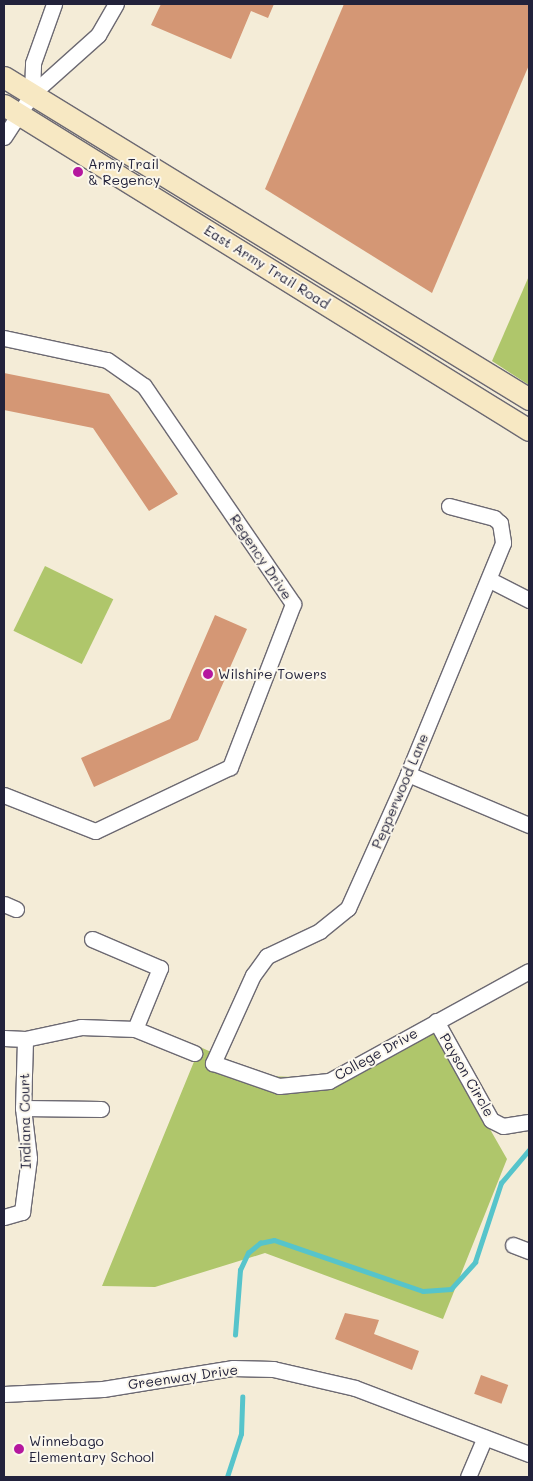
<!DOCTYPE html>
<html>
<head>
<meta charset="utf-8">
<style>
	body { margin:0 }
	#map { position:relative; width:533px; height:1481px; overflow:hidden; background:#f4ecd7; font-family:Mali,sans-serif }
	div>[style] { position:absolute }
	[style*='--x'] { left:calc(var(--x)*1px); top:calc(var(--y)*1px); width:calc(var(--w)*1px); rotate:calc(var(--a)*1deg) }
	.green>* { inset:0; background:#afc66b; transform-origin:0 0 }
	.stream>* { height:4.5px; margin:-2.25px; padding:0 2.25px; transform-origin:2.25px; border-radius:2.25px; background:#56c4cb }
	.building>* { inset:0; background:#d49775; transform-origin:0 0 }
	.roads { filter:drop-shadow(1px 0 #6c6972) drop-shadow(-1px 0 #6c6972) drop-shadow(0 1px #6c6972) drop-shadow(0 -1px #6c6972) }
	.street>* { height:15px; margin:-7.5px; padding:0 7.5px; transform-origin:7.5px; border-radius:7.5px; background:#fff }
	.secondary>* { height:21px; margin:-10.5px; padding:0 10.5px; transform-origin:10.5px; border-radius:10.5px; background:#f7e8c3 }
	.dots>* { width:14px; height:14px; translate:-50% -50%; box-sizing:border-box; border:2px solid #fbf7ec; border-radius:50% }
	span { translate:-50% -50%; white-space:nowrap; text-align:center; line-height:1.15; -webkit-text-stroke:4px #fbf7ec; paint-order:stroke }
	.poi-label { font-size:14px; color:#22223b }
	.left { translate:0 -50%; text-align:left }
	.street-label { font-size:14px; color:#22223b }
	.frame { position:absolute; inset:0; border:5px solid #22223b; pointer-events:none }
</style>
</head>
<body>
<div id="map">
	<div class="green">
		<div style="clip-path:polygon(529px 276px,529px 385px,492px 361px)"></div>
		<div style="left:45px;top:566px;width:76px;height:72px;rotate:26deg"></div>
		<div style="clip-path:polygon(427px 1019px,507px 1159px,443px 1319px,265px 1253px,155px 1287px,102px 1286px,200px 1047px,265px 1076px,327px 1078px)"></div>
	</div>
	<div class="stream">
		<div style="--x:235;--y:1335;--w:65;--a:-85.6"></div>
		<div style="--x:240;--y:1270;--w:19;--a:-65"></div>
		<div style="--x:248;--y:1253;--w:16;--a:-40"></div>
		<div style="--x:260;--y:1243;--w:14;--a:-12"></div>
		<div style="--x:274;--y:1240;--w:157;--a:18.9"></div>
		<div style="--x:423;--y:1291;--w:28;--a:-4"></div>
		<div style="--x:451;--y:1289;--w:36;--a:-48"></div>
		<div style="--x:475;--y:1262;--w:83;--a:-71.8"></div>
		<div style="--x:501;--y:1183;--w:43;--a:-49.7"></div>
		<div style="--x:227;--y:1477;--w:45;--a:-72"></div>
		<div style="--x:241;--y:1434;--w:37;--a:-88"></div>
	</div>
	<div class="building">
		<div style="clip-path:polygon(161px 4px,274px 4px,268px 18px,251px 11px,231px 59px,151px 25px)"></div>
		<div style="clip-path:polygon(344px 4px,529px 4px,529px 65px,432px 293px,265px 189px)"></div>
		<div style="clip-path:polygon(4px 373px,109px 394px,178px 494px,149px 511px,93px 428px,4px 410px)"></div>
		<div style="clip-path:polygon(215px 615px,247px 629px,198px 740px,94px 787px,81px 758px,170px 719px)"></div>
		<div style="clip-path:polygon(345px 1313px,379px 1320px,374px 1334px,419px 1351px,412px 1370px,335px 1339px)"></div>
		<div style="left:481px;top:1375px;width:29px;height:20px;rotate:20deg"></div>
	</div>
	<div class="roads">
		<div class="street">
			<div style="--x:32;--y:94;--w:31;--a:-88"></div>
			<div style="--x:33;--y:63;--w:63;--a:-70.4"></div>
			<div style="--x:4;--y:137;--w:51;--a:-56.9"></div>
			<div style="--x:32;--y:94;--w:89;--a:-41.8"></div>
			<div style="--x:98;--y:35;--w:36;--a:-60"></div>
			<div style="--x:4;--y:338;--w:105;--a:12.1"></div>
			<div style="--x:107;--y:360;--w:45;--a:35.1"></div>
			<div style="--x:144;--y:386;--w:264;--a:55.6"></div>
			<div style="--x:293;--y:604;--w:175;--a:111.1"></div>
			<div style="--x:230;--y:767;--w:149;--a:154.6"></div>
			<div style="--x:95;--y:831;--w:98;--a:-158.4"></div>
			<div style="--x:449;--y:506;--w:47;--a:14.9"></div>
			<div style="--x:494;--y:518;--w:8;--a:40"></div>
			<div style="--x:500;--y:523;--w:20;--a:81"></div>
			<div style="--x:503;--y:543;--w:250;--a:112.4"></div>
			<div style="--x:408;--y:774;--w:147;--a:114.1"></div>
			<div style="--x:348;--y:908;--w:36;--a:141"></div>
			<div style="--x:320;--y:931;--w:59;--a:154.7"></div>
			<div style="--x:267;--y:956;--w:24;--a:126"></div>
			<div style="--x:253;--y:975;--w:97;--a:114.4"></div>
			<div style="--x:213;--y:1063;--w:70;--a:19.2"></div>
			<div style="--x:279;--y:1086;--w:50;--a:-5.7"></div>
			<div style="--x:329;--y:1081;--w:228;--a:-28.8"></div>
			<div style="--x:490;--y:580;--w:44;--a:27.1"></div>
			<div style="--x:408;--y:774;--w:131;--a:22.9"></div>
			<div style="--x:4;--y:904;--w:13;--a:23"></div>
			<div style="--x:92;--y:939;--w:74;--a:23.1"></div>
			<div style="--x:160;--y:968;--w:66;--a:112.3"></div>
			<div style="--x:436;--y:1021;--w:113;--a:60.9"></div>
			<div style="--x:491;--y:1120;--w:13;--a:27"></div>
			<div style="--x:503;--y:1126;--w:26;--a:-9"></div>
			<div style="--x:4;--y:1038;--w:21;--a:3"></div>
			<div style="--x:25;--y:1039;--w:57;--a:-12.1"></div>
			<div style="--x:81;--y:1027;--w:54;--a:2.1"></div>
			<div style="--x:135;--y:1029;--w:64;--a:22.1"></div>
			<div style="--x:23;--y:1108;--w:78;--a:0.7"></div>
			<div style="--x:4;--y:1217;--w:19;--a:-16"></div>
			<div style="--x:22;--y:1212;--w:54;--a:-82.6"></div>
			<div style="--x:29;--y:1158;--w:50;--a:-96.8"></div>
			<div style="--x:23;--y:1108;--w:69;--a:-88.3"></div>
			<div style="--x:513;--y:1245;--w:17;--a:21"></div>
			<div style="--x:4;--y:1394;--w:99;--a:-2.9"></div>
			<div style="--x:103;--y:1389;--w:132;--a:-9.2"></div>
			<div style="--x:233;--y:1368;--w:40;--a:1.4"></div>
			<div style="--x:273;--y:1369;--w:84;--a:13"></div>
			<div style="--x:355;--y:1388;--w:186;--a:20.8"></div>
			<div style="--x:468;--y:1477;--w:43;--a:-67"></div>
		</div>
		<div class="secondary">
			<div style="--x:4;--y:77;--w:616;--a:31.52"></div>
			<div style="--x:4;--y:105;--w:617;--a:31.76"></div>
		</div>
	</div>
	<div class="dots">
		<div style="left:78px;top:172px;background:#b5179e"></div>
		<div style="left:208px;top:674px;background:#b5179e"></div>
		<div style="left:19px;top:1449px;background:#b5179e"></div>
	</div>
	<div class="poi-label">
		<span class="left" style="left:88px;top:172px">Army Trail<br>&amp; Regency</span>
		<span class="left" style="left:218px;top:674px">Wilshire Towers</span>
		<span class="left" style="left:29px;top:1449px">Winnebago<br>Elementary School</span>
	</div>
	<div class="street-label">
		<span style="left:267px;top:267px;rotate:32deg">East Army Trail Road</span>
		<span style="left:261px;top:557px;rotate:56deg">Regency Drive</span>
		<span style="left:400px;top:791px;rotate:-67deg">Pepperwood Lane</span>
		<span style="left:376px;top:1054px;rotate:-29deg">College Drive</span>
		<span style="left:467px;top:1075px;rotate:60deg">Payson Circle</span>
		<span style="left:25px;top:1121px;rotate:-91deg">Indiana Court</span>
		<span style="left:183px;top:1377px;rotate:-8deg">Greenway Drive</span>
	</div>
	<div class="frame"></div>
</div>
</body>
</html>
